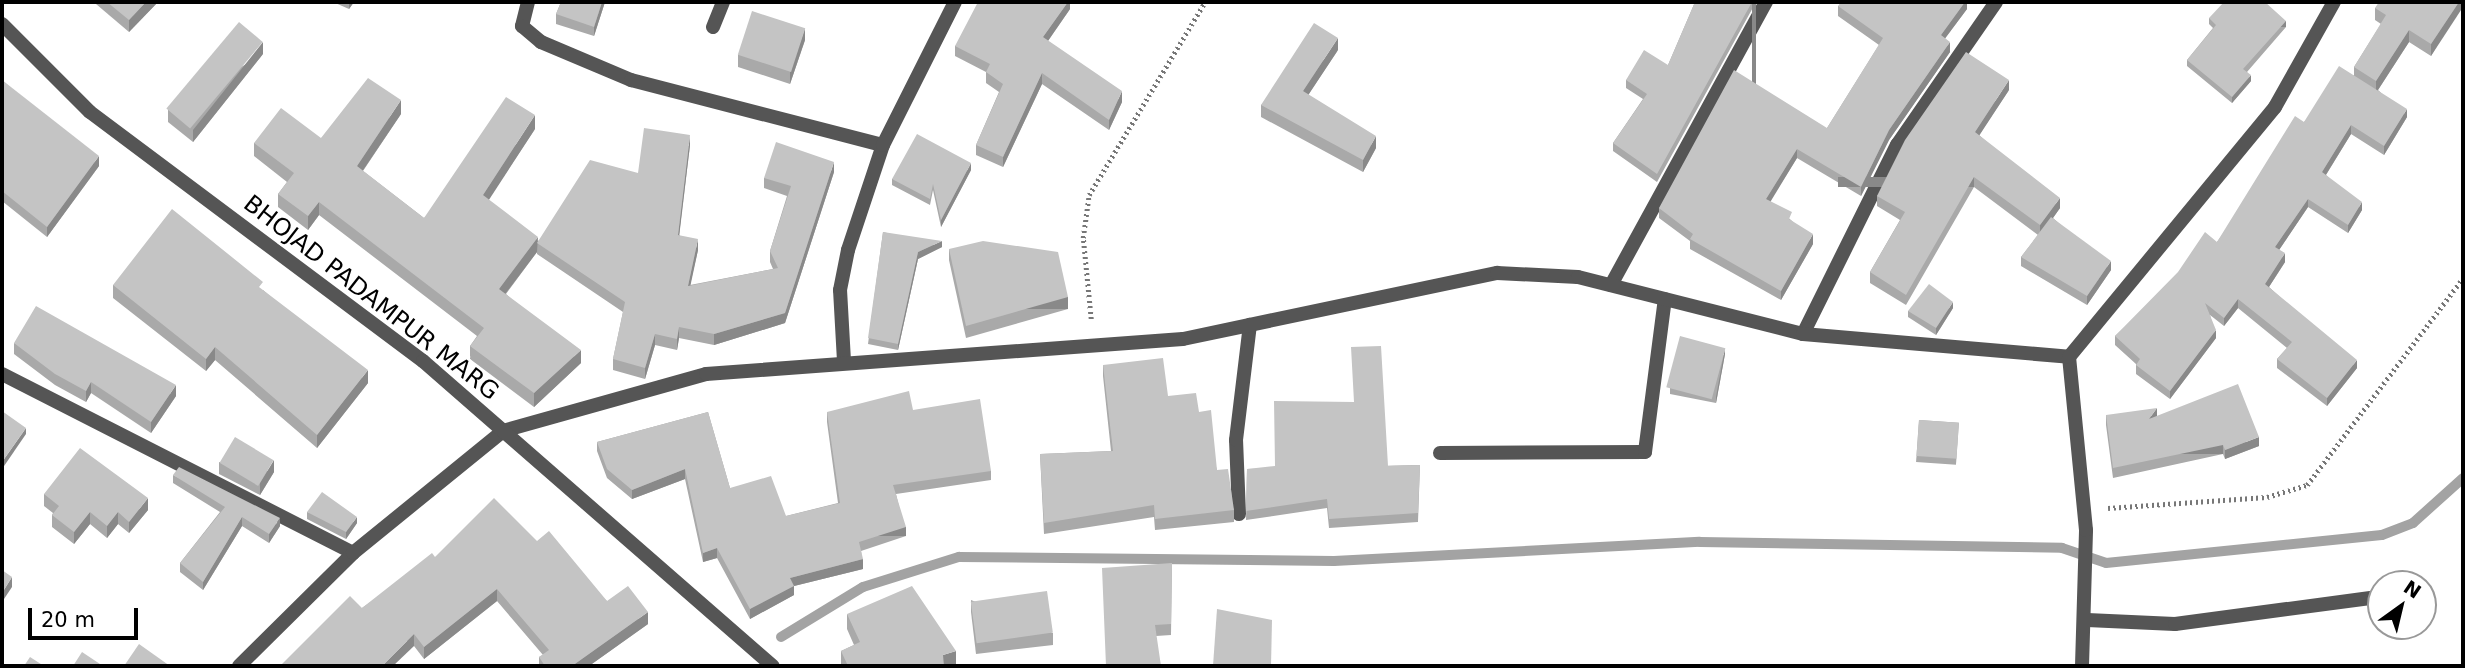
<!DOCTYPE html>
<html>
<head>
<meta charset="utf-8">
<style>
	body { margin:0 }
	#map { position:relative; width:2465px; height:668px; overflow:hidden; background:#fff; font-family:"DejaVu Sans",sans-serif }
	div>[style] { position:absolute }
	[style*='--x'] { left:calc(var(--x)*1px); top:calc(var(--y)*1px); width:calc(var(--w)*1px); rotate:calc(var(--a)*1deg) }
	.stream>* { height:10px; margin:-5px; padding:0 5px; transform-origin:5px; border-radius:5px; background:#a3a3a3 }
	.path>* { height:4.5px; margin-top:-2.25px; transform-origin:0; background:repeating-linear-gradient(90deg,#777 0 2px,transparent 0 5.5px) }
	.service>* { height:14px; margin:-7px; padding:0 7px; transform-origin:7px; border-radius:7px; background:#555 }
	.minor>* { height:14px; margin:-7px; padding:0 7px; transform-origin:7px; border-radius:7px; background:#555 }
	.tertiary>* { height:14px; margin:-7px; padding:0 7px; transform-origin:7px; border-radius:7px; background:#555 }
	.wall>* { inset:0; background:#a9a9a9; transform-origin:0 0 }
	.shaded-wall>* { inset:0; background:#898989; transform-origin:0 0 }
	.building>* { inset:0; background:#c4c4c4; transform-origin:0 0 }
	span { translate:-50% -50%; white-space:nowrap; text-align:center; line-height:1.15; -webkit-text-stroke:5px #fff; paint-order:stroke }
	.street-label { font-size:24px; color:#000 }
	.frame { position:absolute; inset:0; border:4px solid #000; pointer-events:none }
	.north { position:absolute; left:2367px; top:570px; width:70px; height:70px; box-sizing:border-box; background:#fff; border:2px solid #999; border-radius:50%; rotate:34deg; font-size:19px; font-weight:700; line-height:28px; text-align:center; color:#000 }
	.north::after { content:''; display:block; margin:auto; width:24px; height:32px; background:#000; clip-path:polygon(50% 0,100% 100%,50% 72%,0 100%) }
	.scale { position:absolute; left:28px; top:608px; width:110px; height:32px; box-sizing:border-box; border:4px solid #000; border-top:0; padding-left:9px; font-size:21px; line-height:24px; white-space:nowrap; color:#000; -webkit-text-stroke:5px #fff; paint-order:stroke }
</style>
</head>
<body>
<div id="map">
	<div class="stream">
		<div style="--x:781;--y:637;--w:96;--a:-31.4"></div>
		<div style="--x:863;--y:587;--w:101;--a:-17.4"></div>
		<div style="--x:959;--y:557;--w:375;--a:0.6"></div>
		<div style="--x:1334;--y:561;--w:366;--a:-3"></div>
		<div style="--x:1700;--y:542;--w:362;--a:0.9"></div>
		<div style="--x:2062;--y:548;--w:46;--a:18.8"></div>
		<div style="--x:2106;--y:563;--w:277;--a:-5.8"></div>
		<div style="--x:2382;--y:535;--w:33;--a:-21"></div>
		<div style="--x:2413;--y:523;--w:67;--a:-42"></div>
	</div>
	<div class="path">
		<div style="--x:1091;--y:319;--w:81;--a:-95.6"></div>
		<div style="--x:1083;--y:238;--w:43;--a:-82.1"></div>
		<div style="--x:1089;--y:195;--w:225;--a:-59"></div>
		<div style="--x:2108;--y:508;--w:159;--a:-4"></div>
		<div style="--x:2267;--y:497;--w:42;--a:-16.7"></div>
		<div style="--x:2307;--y:485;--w:259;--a:-53"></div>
	</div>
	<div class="service">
		<div style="--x:1440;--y:453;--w:205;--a:-0.3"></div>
		<div style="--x:1645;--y:452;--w:154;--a:-82.6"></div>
		<div style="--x:1239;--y:514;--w:74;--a:-92.3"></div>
		<div style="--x:1236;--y:440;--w:116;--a:-83.1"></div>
		<div style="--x:2087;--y:620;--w:88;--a:2.6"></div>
		<div style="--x:2175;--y:624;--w:197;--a:-7.6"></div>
	</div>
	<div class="minor">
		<div style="--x:528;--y:2;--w:25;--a:104"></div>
		<div style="--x:522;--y:26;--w:25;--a:40"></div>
		<div style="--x:541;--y:42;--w:98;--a:22.9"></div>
		<div style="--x:631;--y:80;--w:260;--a:14.5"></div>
		<div style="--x:713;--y:27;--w:27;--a:-68"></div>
		<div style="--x:1611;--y:285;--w:323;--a:-61.3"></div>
		<div style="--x:1803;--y:334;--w:211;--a:-63.6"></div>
		<div style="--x:1897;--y:145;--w:174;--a:-55.3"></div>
		<div style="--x:844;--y:361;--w:71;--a:-93.2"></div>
		<div style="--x:840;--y:290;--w:41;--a:-78.7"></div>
		<div style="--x:848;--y:250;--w:111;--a:-71.6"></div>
		<div style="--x:883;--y:145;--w:160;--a:-63.3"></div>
		<div style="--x:2;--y:374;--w:394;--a:27"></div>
		<div style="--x:239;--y:666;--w:161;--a:-44.7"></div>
		<div style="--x:353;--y:553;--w:193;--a:-39.1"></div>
		<div style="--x:503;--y:431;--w:211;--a:-15.7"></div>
		<div style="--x:706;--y:374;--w:478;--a:-4.2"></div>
		<div style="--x:1183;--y:339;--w:321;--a:-11.9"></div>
		<div style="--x:1497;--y:273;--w:81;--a:2.8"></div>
		<div style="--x:1578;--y:277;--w:232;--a:14.2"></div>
		<div style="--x:1803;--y:334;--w:267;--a:4.9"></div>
		<div style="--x:2082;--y:666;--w:136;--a:-88.3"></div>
		<div style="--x:2086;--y:530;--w:174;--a:-95.6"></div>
		<div style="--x:2069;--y:357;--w:324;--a:-50.5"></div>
		<div style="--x:2275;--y:107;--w:120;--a:-60.7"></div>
	</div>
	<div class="tertiary">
		<div style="--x:2;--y:24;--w:124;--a:45"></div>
		<div style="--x:90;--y:112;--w:416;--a:36.8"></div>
		<div style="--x:423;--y:361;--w:464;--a:41.1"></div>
	</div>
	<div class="wall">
		<div style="clip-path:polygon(96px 2px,158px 2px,129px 32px,96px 4px)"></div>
		<div style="clip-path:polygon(333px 2px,354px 2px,349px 9px)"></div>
		<div style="clip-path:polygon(561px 2px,605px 2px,594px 36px,556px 24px,556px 14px)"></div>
		<div style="clip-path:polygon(1070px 2px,1070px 9px,1048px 41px,1122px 102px,1109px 130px,1042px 84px,1003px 167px,976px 155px,976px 145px,999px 92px,986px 83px,986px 72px,955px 56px,955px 46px)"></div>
		<div style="clip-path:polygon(1695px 2px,1756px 2px,1657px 182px,1613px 151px,1613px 143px,1643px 99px,1626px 88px,1626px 80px,1668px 65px)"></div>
		<div style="clip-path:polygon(1967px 2px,1967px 9px,1945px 38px,1950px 52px,1889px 140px,1861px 196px,1797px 158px,1770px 201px,1792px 221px,1813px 244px,1781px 300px,1690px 249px,1690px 241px,1659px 218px,1659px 208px,1827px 128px,1879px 45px,1838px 16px,1838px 6px)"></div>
		<div style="clip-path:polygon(2463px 2px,2431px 56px,2409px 42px,2378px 90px,2407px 117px,2384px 155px,2351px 134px,2326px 175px,2362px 210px,2348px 233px,2308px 207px,2279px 250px,2285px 262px,2269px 287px,2357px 368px,2327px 406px,2277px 368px,2277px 359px,2287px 348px,2238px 308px,2224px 326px,2210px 315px,2216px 338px,2170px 399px,2136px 374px,2136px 364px,2115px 345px,2115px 336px,2217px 242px,2304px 122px,2354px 75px,2354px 67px,2381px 24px,2375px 20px,2375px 8px)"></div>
		<div style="clip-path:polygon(2209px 18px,2286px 27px,2247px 72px,2251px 81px,2232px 103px,2187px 66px,2187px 60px,2213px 28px,2209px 24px)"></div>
		<div style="clip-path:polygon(805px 40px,790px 84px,738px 67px,738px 55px)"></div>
		<div style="clip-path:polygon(1338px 50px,1308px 95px,1376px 148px,1363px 172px,1261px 117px,1261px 105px)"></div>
		<div style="clip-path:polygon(263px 54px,193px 142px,168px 122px,168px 110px)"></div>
		<div style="clip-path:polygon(2px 80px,99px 166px,47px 237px,2px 201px)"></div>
		<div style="clip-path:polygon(2009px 90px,1979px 135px,2060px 208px,2053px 218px,2111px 270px,2087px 305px,2021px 266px,2021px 257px,2038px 235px,1974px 187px,1906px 305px,1870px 283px,1870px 272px,1900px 220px,1877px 206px,1877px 196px)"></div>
		<div style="clip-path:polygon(401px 114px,363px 171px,424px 218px,535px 129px,488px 200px,538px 241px,638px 173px,690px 145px,679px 235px,698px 250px,690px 285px,773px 269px,770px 262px,770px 251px,787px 196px,764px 188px,764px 178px,834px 172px,785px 323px,714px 345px,679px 338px,677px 350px,655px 345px,645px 379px,613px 370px,613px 359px,623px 312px,537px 254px,537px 252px,506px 294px,581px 363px,534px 407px,470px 359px,470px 346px,477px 336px,319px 215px,308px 230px,278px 207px,278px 194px,287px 182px,254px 156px,254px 143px,321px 138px)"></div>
		<div style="clip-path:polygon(971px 170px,941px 227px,933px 190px,930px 205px,892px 185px,892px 179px)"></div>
		<div style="clip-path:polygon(883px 232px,942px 247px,918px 259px,898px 350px,868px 344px)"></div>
		<div style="clip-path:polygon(949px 249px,1068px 309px,966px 338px,949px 260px)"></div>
		<div style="clip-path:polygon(113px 285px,263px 290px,368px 383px,317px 448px,215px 360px,206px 371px,113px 298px)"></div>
		<div style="clip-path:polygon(1953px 308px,1936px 335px,1908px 317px,1908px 311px)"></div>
		<div style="clip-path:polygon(14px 343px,176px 396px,151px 433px,91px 393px,86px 402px,55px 385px,14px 354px)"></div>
		<div style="clip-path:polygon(1725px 354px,1716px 403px,1670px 394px,1670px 388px)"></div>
		<div style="clip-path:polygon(1103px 365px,1199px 412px,1217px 470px,1234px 510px,1234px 522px,1155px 530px,1154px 517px,1044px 534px,1040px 454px,1111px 451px,1103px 376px)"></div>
		<div style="clip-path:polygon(913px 410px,991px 471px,991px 480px,896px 494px,906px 536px,861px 551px,863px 569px,794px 586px,794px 595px,750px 619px,717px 558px,703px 562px,685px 479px,632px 499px,607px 478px,597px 451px,597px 442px,708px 412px,730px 488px,786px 516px,838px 503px,827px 422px,827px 412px)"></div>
		<div style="clip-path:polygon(2106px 415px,2157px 416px,2259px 446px,2225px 459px,2223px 454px,2113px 478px,2106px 425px)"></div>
		<div style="left:1919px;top:420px;width:40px;height:42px;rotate:4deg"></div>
		<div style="clip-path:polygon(219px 462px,274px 472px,260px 495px,219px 474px)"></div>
		<div style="clip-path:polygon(1420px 465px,1418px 522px,1329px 528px,1327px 508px,1246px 520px,1247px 469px)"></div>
		<div style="clip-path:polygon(173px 475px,280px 526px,269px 543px,242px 526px,203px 590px,180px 572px,180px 563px,220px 512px,173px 483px)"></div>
		<div style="clip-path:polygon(44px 494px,148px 510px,129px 533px,118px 524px,107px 538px,90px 524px,74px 544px,52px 527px,52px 515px,53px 513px,44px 506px)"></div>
		<div style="clip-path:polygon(307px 512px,357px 523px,346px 539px,307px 519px)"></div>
		<div style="clip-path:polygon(537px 541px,607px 601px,648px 624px,589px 666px,539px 666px,539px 657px,543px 655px,497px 601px,424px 659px,414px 646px,362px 608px,435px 557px)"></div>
		<div style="clip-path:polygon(1172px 563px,1171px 635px,1156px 636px,1105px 666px)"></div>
		<div style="clip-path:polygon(971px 600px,1053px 633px,1053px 645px,976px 654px,971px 612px)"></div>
		<div style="clip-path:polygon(847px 614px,956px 666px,841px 666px,841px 651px,854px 645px,847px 629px)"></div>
	</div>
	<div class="shaded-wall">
		<div style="clip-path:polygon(146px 2px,158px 2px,129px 32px,129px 20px)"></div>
		<div style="clip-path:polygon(349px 2px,354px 2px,349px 9px)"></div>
		<div style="clip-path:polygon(602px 2px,605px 2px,594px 36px,594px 27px)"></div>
		<div style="clip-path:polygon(1068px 2px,1070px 2px,1070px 9px,1043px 48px,1043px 37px)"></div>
		<div style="left:1752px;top:2px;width:4px;height:196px"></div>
		<div style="clip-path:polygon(1965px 2px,1967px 2px,1967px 9px,1941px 44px,1941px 35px)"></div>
		<div style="clip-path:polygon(2459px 2px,2463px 2px,2463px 7px,2431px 56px,2431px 44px)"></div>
		<div style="left:2286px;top:21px;width:6px;height:64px;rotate:90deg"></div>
		<div style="clip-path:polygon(805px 28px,805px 40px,790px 84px,790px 72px)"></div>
		<div style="clip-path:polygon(2409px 30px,2409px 42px,2376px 93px,2376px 81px)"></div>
		<div style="clip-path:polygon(1338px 38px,1338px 50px,1303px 103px,1303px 91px)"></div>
		<div style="clip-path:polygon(263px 42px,263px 54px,193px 142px,193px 130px)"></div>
		<div style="clip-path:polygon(1950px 42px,1950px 52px,1889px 140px,1861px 196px,1861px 187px,1889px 130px)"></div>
		<div style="clip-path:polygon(1042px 73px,1042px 84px,1003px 167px,1003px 157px)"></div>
		<div style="clip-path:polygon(2251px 75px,2251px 81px,2232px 103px,2232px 97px)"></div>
		<div style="clip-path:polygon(2009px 80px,2009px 90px,1975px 142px,1975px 132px)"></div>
		<div style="clip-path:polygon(1122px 91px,1122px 102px,1109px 130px,1109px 120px)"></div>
		<div style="clip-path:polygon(401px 100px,401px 114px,357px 179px,357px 166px)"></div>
		<div style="clip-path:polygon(2407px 109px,2407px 117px,2384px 155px,2384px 146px)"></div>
		<div style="clip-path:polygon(535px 115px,535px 129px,483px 209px,483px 195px)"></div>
		<div style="clip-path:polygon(2351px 125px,2351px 134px,2322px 181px,2322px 172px)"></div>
		<div style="clip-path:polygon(690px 135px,690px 145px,678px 246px,678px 235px)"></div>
		<div style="clip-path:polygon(1376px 136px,1376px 148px,1363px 172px,1363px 160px)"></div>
		<div style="clip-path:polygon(1797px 149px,1797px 158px,1766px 209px,1766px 199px)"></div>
		<div style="clip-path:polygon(99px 156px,99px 166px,47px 237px,47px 227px)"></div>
		<div style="clip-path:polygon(834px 162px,834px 172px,785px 323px,714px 345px,714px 334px,785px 313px)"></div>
		<div style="clip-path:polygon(971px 163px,971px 170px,941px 227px,941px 220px)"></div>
		<div style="left:1974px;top:177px;width:10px;height:136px;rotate:90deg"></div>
		<div style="clip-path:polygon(2060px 198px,2060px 208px,2040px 236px,2040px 225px)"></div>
		<div style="clip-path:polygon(2308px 199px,2308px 207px,2275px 256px,2275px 247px)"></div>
		<div style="clip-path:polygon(319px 202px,319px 215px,308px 230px,308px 216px)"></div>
		<div style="clip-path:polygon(2362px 202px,2362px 210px,2348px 233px,2348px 225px)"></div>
		<div style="clip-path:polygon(1813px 234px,1813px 244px,1781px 300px,1781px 291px)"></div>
		<div style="clip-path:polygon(538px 237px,537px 252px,499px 302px,499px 289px)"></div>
		<div style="clip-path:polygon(698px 239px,698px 250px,688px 297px,688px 286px)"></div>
		<div style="clip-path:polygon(942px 241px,942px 247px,918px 259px,898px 350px,898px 344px,918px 252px)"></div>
		<div style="clip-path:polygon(2285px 253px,2285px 262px,2265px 293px,2265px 284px)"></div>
		<div style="clip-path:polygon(2111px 261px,2111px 270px,2087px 305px,2087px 296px)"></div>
		<div style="left:1068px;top:297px;width:12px;height:106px;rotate:90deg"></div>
		<div style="clip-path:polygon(2238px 299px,2238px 308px,2224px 326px,2224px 318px)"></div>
		<div style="clip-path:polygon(1953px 302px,1953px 308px,1936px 335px,1936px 328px)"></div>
		<div style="clip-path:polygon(679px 327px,679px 338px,677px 350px,677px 339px)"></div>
		<div style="clip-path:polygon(2216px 330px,2216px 338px,2170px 399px,2170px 391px)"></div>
		<div style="clip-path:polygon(655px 334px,655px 345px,645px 379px,645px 368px)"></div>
		<div style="clip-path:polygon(215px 347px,215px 360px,206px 371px,206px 359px)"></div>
		<div style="clip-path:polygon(1725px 348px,1725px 354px,1716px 403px,1716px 397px)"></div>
		<div style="clip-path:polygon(581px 350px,581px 363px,534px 407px,534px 393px)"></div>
		<div style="clip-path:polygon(2357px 360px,2357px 368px,2327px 406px,2327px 398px)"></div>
		<div style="clip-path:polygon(368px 370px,368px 383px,317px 448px,317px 435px)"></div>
		<div style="clip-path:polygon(91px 382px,91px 393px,86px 402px,86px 391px)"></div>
		<div style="clip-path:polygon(176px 385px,176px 396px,151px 433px,151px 422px)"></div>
		<div style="clip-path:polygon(2157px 408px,2157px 418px,2149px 419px)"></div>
		<div style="clip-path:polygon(26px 428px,26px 434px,2px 469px,2px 462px)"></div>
		<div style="clip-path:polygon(2259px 437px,2259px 446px,2225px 459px,2225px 450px)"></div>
		<div style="left:2223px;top:445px;width:9px;height:112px;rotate:90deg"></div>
		<div style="clip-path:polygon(274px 460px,274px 472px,260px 495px,260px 483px)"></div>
		<div style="clip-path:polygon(685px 469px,685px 479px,632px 499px,632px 490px)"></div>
		<div style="clip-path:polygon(148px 498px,148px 510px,129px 533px,129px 522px)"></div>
		<div style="clip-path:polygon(90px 512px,90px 524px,74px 544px,74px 532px)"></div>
		<div style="clip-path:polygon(118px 512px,118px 524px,107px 538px,107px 526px)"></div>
		<div style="clip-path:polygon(242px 517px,242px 526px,203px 590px,203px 582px)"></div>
		<div style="clip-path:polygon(357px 517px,357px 523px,346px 539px,346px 532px)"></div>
		<div style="clip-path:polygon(280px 518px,280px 526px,269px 543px,269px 534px)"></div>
		<div style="left:906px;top:527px;width:9px;height:49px;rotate:90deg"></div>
		<div style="clip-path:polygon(717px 548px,717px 558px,703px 562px,703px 553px)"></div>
		<div style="clip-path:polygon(863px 559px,863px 569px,794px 586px,794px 595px,750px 619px,750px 609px,790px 578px)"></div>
		<div style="clip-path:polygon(12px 577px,12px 587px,2px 602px,2px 593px)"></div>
		<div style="clip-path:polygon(497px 589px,497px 601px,424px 659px,424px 647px)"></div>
		<div style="clip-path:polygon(648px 612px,648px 624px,589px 666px,572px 666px)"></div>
		<div style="clip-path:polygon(414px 634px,414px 646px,393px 666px,382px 666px)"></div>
		<div style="clip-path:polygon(956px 651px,956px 666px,943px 666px,943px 655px)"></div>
	</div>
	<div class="building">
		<div style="clip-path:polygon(107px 2px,146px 2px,129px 20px)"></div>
		<div style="clip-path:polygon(561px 2px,602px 2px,594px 27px,556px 14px)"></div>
		<div style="clip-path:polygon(978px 2px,1068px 2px,1043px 37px,1122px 91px,1109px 120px,1042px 73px,1003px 157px,976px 145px,1003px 84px,986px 72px,990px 64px,955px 46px)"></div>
		<div style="clip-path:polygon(1695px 2px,1752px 2px,1657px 174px,1613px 143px,1647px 94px,1626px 80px,1644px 50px,1668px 65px)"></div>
		<div style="clip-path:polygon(1841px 2px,1965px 2px,1941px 35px,1950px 42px,1889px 130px,1861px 187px,1797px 149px,1766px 199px,1792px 212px,1789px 219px,1813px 234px,1781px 291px,1690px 239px,1693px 234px,1659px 208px,1734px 70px,1827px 128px,1883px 38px,1838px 6px)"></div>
		<div style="clip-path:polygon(2224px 2px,2265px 2px,2286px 21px,2243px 69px,2251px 75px,2232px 97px,2187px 60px,2216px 25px,2209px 18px)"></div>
		<div style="clip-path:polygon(2379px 2px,2459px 2px,2431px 44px,2409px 30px,2376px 81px,2354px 67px,2386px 15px,2375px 8px)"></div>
		<div style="left:752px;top:11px;width:56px;height:46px;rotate:18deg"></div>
		<div style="left:239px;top:22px;width:31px;height:113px;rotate:40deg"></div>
		<div style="clip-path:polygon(1314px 23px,1338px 38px,1303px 91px,1376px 136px,1363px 160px,1261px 105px)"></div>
		<div style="clip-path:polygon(1966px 52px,2009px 80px,1975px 132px,2060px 198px,2040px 225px,1974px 177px,1906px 295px,1870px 272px,1905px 212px,1877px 196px,1905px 140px)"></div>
		<div style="clip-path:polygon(2339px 66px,2407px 109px,2384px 146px,2351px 125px,2322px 172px,2362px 202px,2348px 225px,2308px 199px,2275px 247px,2285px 253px,2265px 284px,2357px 360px,2327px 398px,2277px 359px,2292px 342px,2238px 299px,2224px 318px,2205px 303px,2216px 330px,2170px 391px,2136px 365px,2140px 359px,2115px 336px,2178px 272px,2205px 232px,2217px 242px,2295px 116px,2304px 122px)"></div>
		<div style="clip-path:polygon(368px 78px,401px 100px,357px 166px,424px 218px,506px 97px,535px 115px,483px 195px,538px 237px,499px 289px,581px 350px,534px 393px,470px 346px,484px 328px,319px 202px,308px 216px,278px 194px,294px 173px,254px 143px,281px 108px,321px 138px)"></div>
		<div style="clip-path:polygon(2px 80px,99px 156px,47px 227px,2px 191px)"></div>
		<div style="clip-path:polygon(644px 128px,690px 135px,678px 235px,698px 239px,688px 286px,778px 268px,770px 251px,791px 186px,764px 178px,776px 142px,834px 162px,785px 313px,714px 334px,679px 327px,677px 339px,655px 334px,645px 368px,613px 359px,625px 302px,537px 243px,590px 160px,638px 173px)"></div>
		<div style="clip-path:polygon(917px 134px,971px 163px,941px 220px,933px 184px,930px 199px,892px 179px)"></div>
		<div style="clip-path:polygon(172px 209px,263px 282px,259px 287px,368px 370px,317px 435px,215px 347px,206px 359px,113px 285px)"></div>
		<div style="clip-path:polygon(2051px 217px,2111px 261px,2087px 296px,2021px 257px)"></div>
		<div style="clip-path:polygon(883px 232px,942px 241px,918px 252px,898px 344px,868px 338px)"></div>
		<div style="clip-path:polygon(983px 241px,1058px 252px,1068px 297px,966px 326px,949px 249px)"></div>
		<div style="clip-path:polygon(1929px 284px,1953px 302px,1936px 328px,1908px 311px)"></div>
		<div style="clip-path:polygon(36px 306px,176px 385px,151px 422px,91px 382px,86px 391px,55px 374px,14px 343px)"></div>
		<div style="left:1680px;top:336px;width:47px;height:53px;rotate:15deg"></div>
		<div style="clip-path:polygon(1381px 346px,1388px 466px,1420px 465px,1418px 513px,1329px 519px,1327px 499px,1246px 511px,1247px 469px,1275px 466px,1274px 401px,1354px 402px,1351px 347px)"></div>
		<div style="clip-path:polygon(1163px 358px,1168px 396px,1196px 393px,1199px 412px,1211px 410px,1217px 470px,1228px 469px,1234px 510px,1155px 519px,1154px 505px,1044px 523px,1040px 454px,1113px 451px,1103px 365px)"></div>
		<div style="clip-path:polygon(2238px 384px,2259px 437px,2225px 450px,2223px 445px,2113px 468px,2106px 415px,2157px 408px,2149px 419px)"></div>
		<div style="clip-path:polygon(909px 391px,913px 410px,980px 399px,991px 471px,893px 485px,906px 527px,859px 542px,863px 559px,790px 578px,794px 586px,750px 609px,717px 548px,703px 553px,685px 469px,632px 490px,607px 469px,597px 442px,708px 412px,730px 488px,771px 476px,786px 516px,840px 503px,827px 412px)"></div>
		<div style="clip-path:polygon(2px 411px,26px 428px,2px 462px)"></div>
		<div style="left:1919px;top:420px;width:40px;height:36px;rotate:4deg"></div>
		<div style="left:235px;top:437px;width:45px;height:30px;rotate:31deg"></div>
		<div style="clip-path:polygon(80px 448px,148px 498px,129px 522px,118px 512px,107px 526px,90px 512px,74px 532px,52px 515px,59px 506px,44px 494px)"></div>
		<div style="clip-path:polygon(179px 467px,280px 518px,269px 534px,242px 517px,203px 582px,180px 563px,225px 507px,173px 475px)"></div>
		<div style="clip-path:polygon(322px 492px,357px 517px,346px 532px,307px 512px)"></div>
		<div style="clip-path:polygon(494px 498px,537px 541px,549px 531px,607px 601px,628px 586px,648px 612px,572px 666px,545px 666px,539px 657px,549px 650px,497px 589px,424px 647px,414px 634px,382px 666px,280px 666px,350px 596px,362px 608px,432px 553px,435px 557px)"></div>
		<div style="clip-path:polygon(1172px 563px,1171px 624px,1155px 625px,1161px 666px,1106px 666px,1102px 568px)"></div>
		<div style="clip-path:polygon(2px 570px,12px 577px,2px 593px)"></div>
		<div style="clip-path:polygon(912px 586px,956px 651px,943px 655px,944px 666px,848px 666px,841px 651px,860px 642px,847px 614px)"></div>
		<div style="left:1047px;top:591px;width:42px;height:77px;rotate:82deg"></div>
		<div style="clip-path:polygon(1217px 609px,1272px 620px,1271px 666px,1213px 666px)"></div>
		<div style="clip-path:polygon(139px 644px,170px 666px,124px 666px)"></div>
		<div style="clip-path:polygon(82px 652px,103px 666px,73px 666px)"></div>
		<div style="clip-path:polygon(30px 657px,44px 666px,24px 666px)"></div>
	</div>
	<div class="street-label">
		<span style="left:371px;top:298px;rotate:38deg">BHOJAD PADAMPUR MARG</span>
	</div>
	<div class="frame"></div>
	<div class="north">N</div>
	<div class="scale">20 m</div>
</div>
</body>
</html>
